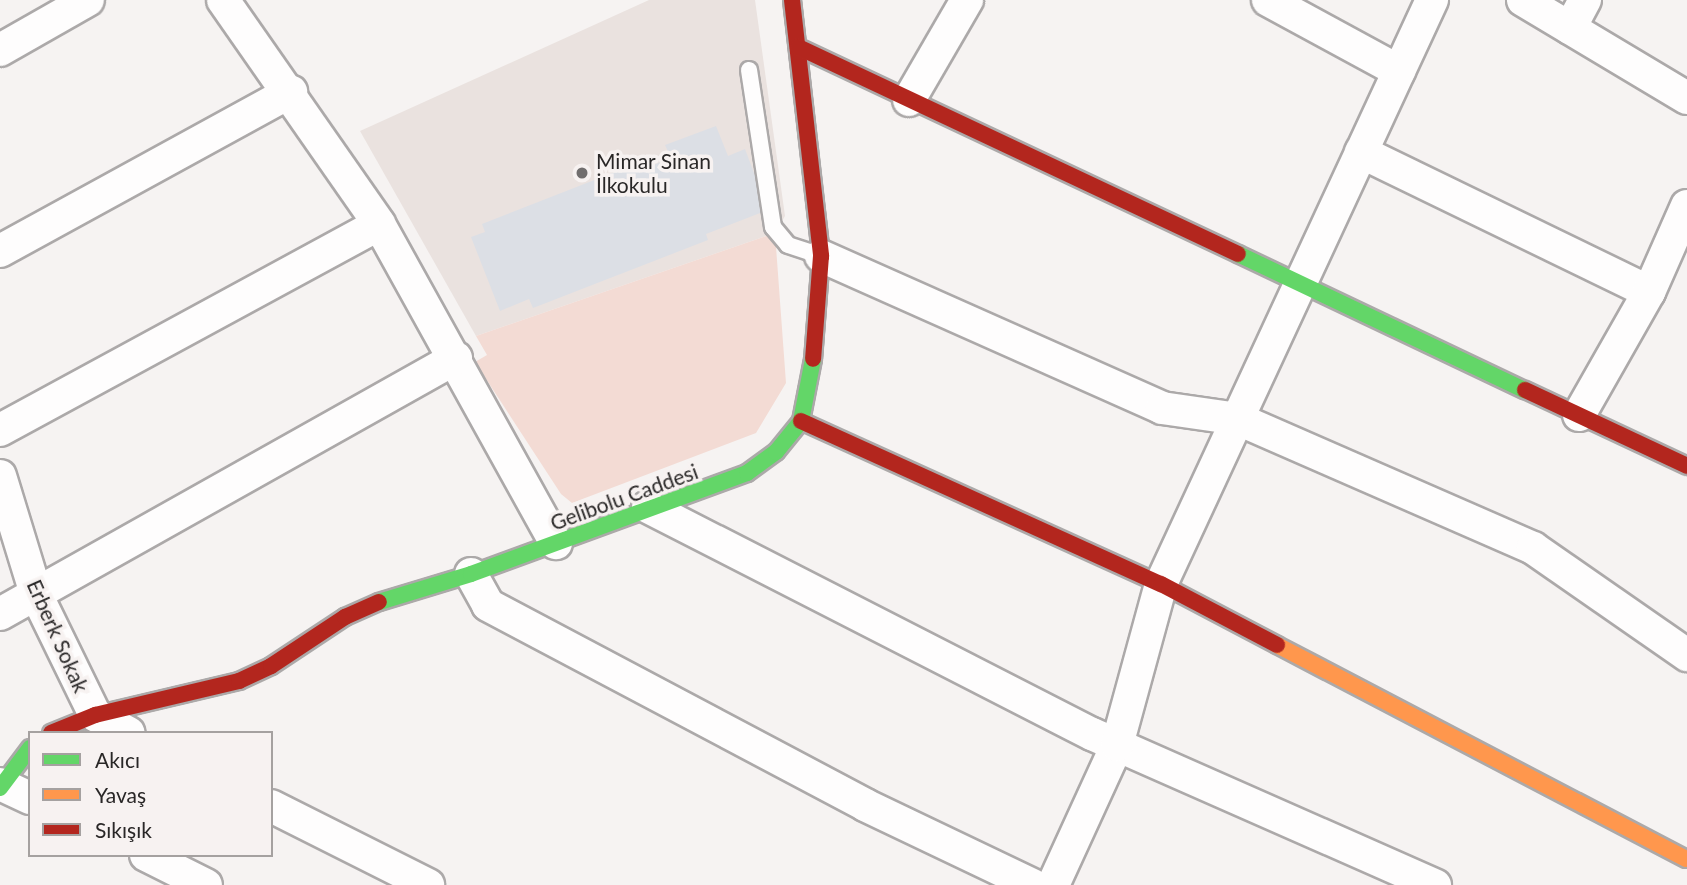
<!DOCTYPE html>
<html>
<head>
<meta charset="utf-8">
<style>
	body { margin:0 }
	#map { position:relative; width:1687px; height:885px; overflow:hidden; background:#f6f3f2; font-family:Lato,sans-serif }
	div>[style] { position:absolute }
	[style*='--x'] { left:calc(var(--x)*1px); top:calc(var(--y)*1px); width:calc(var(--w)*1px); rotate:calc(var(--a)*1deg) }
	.built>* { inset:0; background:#eae2df }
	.green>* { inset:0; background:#f3dbd4 }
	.building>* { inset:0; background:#dcdfe5 }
	.roads { filter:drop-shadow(2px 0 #aca9a9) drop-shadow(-2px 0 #aca9a9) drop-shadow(0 2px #aca9a9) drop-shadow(0 -2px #aca9a9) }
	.lane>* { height:16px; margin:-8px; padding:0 8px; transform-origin:8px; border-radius:8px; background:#fefdfd }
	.street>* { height:32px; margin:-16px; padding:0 16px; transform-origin:16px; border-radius:16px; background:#fefdfd }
	.fast>* { height:16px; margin:-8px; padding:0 8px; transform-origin:8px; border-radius:8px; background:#63d668 }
	.slow>* { height:16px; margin:-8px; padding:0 8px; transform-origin:8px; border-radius:8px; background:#ff974d }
	.jam>* { height:16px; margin:-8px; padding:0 8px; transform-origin:8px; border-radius:8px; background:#b3261e }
	.dots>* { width:19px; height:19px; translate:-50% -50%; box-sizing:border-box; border:4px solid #f7f2f1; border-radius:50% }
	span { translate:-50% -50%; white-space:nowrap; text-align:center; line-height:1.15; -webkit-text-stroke:7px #f7f2f1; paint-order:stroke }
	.poi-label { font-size:21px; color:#292727 }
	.left { translate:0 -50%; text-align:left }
	.street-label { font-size:21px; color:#292727 }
	.legend { position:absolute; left:28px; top:731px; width:245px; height:126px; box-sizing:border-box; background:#f7f2f1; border:2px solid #a5a1a0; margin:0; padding:9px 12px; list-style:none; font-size:21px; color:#292727 }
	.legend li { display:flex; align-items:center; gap:14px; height:35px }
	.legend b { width:35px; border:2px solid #a5a1a0 }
</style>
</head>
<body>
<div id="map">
	<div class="built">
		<div style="clip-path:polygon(649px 0,755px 0,785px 216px,775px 233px,476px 336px,360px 131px)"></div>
	</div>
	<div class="green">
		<div style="clip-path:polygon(775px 233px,786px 383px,756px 433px,572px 503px,561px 494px,475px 362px,487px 355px,476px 336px)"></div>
	</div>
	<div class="building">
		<div style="clip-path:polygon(716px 126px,728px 156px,745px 149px,768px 210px,706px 234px,708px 240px,533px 308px,529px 299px,500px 311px,471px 237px,485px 232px,482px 224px,643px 161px,646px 168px,671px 158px,665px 145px)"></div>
	</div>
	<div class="roads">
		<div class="lane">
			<div style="--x:749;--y:70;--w:159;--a:81.3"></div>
			<div style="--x:773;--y:227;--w:23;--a:50"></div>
			<div style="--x:788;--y:245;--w:35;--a:18"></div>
		</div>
		<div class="street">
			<div style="--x:223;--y:0;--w:273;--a:55.1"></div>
			<div style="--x:379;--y:224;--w:365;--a:61"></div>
			<div style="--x:1268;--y:0;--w:149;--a:28.5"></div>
			<div style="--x:1523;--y:0;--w:191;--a:30.9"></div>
			<div style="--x:1570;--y:28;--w:32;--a:-62"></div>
			<div style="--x:0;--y:50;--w:101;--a:-29.6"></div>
			<div style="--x:909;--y:100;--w:116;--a:-59.9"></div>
			<div style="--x:1361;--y:152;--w:320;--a:25.9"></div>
			<div style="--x:0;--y:251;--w:332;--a:-28.7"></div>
			<div style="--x:821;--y:256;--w:373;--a:24"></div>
			<div style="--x:1162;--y:408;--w:77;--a:8.2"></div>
			<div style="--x:1238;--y:419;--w:322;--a:23.6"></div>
			<div style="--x:1533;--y:548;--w:188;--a:34.8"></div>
			<div style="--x:1579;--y:415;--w:142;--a:-60.4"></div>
			<div style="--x:1649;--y:292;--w:94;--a:-66.2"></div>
			<div style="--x:0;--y:430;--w:431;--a:-28.5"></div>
			<div style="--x:0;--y:476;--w:123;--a:73"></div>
			<div style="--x:36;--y:594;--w:135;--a:64"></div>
			<div style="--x:95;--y:715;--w:38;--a:28"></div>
			<div style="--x:648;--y:507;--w:499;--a:27.1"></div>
			<div style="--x:1092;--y:734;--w:375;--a:23.8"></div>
			<div style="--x:471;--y:574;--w:35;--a:61"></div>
			<div style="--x:488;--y:605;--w:427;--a:27.9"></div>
			<div style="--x:865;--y:805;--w:186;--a:25.5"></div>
			<div style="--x:0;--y:614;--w:523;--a:-29.31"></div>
			<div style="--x:0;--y:784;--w:33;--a:25"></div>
			<div style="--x:271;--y:806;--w:176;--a:26.7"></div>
			<div style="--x:146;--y:855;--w:67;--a:26.6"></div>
			<div style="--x:1053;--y:885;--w:154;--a:-65.4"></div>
			<div style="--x:1117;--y:745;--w:167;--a:-74.7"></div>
			<div style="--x:1161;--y:584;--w:644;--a:-65.11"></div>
		</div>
		<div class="fast">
			<div style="--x:1238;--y:254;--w:318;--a:25.4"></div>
			<div style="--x:379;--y:602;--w:96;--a:-16.9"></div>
			<div style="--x:471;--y:574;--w:294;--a:-20.1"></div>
			<div style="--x:747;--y:473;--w:36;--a:-36"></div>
			<div style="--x:776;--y:452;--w:40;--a:-51"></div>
			<div style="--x:801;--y:421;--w:63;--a:-79"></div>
			<div style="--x:0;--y:788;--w:50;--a:-53.1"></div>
		</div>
		<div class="slow">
			<div style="--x:1277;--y:645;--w:462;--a:27.6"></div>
		</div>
		<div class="jam">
			<div style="--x:792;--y:0;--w:258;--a:83.5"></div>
			<div style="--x:821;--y:256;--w:103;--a:94.4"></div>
			<div style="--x:798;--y:47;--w:486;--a:25.2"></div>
			<div style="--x:1525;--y:390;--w:179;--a:25.1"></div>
			<div style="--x:801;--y:421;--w:395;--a:24.4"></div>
			<div style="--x:1161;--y:584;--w:131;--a:27.7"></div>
			<div style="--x:51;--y:733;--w:48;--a:-22.2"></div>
			<div style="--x:95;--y:715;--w:148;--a:-13.3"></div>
			<div style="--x:239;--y:681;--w:35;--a:-25"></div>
			<div style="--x:271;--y:666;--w:89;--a:-33.5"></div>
			<div style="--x:345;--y:617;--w:37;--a:-24"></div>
		</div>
	</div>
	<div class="dots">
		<div style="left:582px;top:173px;background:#716e6e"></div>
	</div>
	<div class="poi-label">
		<span class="left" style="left:596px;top:173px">Mimar Sinan<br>İlkokulu</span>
	</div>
	<div class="street-label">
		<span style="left:624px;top:497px;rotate:-20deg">Gelibolu Caddesi</span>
		<span style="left:58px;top:636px;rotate:66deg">Erberk Sokak</span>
	</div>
	<ul class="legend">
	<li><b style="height:9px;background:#63d668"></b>Akıcı</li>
	<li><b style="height:9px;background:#ff974d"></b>Yavaş</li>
	<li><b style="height:9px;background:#b3261e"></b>Sıkışık</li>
	</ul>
</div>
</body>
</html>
